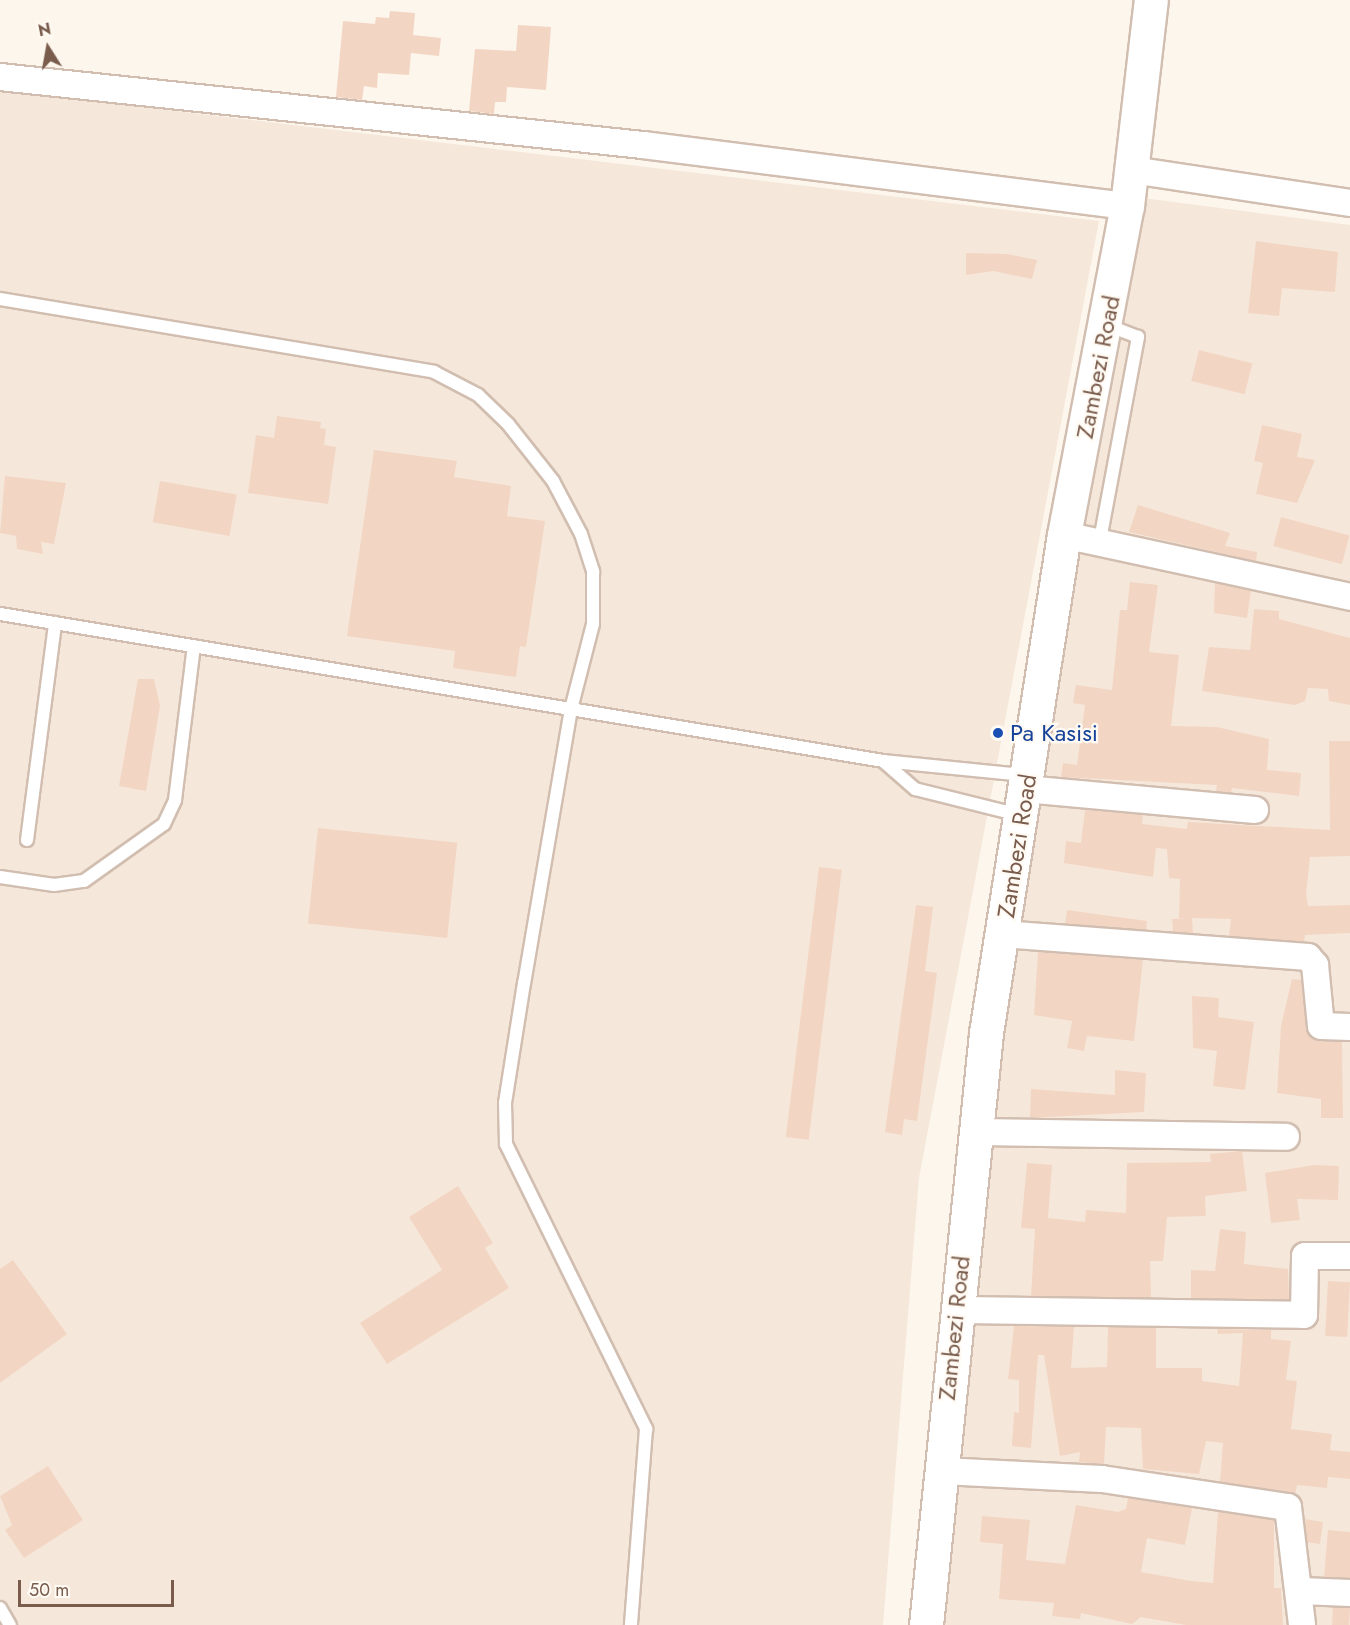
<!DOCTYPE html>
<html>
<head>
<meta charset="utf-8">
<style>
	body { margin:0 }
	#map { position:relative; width:1350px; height:1625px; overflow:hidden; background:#fdf6ec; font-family:Jost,sans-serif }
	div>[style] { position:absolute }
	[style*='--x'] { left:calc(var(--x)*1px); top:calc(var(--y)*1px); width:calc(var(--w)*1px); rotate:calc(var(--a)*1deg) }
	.residential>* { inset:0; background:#f5e8da }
	.building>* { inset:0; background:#f3d5c3; transform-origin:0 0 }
	.roads { filter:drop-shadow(2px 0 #d1beb0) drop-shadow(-2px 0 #d1beb0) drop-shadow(0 2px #d1beb0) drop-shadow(0 -2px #d1beb0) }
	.lane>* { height:12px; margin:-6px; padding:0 6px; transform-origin:6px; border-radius:6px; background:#fff }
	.street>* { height:26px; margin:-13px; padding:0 13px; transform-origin:13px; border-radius:13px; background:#fff }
	.secondary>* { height:33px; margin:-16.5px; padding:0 16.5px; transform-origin:16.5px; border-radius:16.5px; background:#fff }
	.dots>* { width:16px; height:16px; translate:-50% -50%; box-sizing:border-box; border:3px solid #fffaf3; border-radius:50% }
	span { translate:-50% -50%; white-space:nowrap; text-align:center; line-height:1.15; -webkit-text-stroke:4.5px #fffaf3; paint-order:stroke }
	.street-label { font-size:24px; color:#7a5c4d }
	.transit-label { font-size:24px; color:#164399 }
	.left { translate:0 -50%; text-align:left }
	.north { position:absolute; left:18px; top:18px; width:60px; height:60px; -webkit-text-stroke:4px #fffaf3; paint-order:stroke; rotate:349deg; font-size:16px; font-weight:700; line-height:24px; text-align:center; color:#7a5c4d }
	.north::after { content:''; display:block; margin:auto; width:21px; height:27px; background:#7a5c4d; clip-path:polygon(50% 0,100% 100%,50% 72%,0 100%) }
	.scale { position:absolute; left:18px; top:1580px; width:156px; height:27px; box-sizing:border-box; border:3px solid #7a5c4d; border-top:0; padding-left:8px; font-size:18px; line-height:21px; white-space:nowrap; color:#7a5c4d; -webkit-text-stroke:4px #fffaf3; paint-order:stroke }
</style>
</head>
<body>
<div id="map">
	<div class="residential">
		<div style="clip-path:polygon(0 90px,1099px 221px,919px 1178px,883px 1625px,0 1625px)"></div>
		<div style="clip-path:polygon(1143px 198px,1350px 225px,1350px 1625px,933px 1625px,1006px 938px)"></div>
	</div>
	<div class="building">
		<div style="clip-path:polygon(390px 11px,415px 13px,413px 35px,441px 38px,439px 56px,411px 53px,409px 75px,378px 73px,377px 88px,364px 86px,362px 100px,336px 97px,343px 21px,375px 24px,376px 17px,389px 18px)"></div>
		<div style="clip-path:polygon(518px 25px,551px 27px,546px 90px,507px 87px,506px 102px,495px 102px,494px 114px,469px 111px,475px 49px,516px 51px)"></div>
		<div style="clip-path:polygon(1256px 241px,1338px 252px,1335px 292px,1282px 288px,1279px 316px,1248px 313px)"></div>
		<div style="clip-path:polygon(966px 253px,1007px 254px,1037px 260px,1032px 279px,993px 271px,966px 275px)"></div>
		<div style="left:1199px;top:350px;width:55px;height:32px;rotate:14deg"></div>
		<div style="clip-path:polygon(277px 416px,321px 422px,320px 428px,326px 429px,324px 445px,336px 447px,328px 504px,248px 493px,256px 435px,274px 438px)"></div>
		<div style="clip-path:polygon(1262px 425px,1302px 434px,1297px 457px,1315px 460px,1297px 503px,1256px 494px,1263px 463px,1254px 461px)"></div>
		<div style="clip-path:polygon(374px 450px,457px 461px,454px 477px,511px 486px,507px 516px,545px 521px,526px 647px,520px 646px,516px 677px,453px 668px,455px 651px,347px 636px)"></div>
		<div style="clip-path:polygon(5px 476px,66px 483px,54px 544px,41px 542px,43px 554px,17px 549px,16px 536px,0 533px)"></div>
		<div style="left:160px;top:481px;width:78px;height:42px;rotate:10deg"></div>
		<div style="clip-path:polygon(1138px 505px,1230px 533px,1225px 546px,1257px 552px,1256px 561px,1129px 532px)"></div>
		<div style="left:1281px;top:517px;width:71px;height:30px;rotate:15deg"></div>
		<div style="clip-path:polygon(1130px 582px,1158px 585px,1149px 652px,1179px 655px,1171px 726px,1217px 727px,1269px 739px,1267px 770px,1301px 773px,1299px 796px,1232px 788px,1231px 793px,1216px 791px,1217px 785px,1061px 777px,1063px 763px,1077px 765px,1085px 705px,1073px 703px,1076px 685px,1112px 690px,1120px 610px,1127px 610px)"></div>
		<div style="clip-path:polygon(1215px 583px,1251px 591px,1247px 618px,1214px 613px)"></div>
		<div style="clip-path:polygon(1254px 609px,1279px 611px,1279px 619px,1350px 638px,1350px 705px,1329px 701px,1328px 689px,1308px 688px,1305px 701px,1295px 705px,1202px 691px,1209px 647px,1250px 650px)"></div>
		<div style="clip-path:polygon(138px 679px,154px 679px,160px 706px,146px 791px,119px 786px)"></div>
		<div style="clip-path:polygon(1329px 741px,1350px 741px,1350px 856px,1310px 857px,1306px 894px,1308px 906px,1350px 905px,1350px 933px,1305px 935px,1304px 942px,1229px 936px,1231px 919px,1192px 918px,1193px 933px,1173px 932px,1172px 919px,1188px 918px,1179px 918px,1180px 879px,1169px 878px,1167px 849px,1156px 848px,1153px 877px,1064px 863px,1066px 841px,1081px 843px,1085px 810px,1143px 815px,1142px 824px,1187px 829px,1188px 822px,1330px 830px)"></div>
		<div style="left:318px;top:828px;width:140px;height:96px;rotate:6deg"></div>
		<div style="left:819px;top:867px;width:23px;height:272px;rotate:7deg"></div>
		<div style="clip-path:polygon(916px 905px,933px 907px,925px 971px,937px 973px,917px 1121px,904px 1119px,902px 1135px,885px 1132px)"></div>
		<div style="clip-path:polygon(1067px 910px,1147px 921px,1146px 930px,1065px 924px)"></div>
		<div style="clip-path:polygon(1038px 952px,1143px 960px,1134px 1041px,1087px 1036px,1084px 1051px,1067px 1048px,1072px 1021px,1034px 1015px)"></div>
		<div style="clip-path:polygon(1292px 979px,1301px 980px,1309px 1035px,1342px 1042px,1343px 1118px,1321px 1118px,1321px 1099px,1277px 1093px,1281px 1026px)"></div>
		<div style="clip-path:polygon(1192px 996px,1219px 998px,1218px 1017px,1254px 1022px,1245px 1090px,1213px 1086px,1217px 1051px,1193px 1048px)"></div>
		<div style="clip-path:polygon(1115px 1070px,1146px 1073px,1144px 1112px,1030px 1118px,1031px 1089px,1115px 1095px)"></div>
		<div style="clip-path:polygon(1242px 1151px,1247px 1191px,1205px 1196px,1206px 1216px,1167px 1217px,1163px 1261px,1150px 1261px,1151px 1298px,1031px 1296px,1035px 1229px,1021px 1228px,1027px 1163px,1052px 1165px,1048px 1218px,1085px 1222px,1086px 1210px,1126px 1213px,1127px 1163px,1211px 1162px,1210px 1154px)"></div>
		<div style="clip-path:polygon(1314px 1165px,1339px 1166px,1338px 1200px,1297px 1199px,1300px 1220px,1271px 1223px,1265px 1173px)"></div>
		<div style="clip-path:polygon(458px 1186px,493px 1243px,485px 1248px,509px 1288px,387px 1364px,360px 1323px,442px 1270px,409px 1217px)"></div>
		<div style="clip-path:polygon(1220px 1229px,1246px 1232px,1244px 1264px,1288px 1269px,1289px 1300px,1191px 1298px,1191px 1270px,1215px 1271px)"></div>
		<div style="clip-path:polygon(13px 1260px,67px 1334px,0 1383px,0 1269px)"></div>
		<div style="left:1328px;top:1281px;width:22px;height:55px;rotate:3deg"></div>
		<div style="clip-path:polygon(1014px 1326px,1074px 1327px,1071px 1368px,1107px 1367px,1108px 1327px,1156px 1328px,1156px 1368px,1202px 1368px,1202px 1381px,1239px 1386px,1243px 1333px,1218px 1334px,1217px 1329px,1271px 1330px,1271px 1339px,1291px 1341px,1286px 1380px,1297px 1381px,1291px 1429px,1332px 1434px,1330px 1450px,1350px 1452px,1350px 1479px,1328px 1477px,1327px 1488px,1297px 1485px,1295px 1495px,1220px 1482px,1223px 1443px,1206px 1441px,1199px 1474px,1143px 1469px,1141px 1428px,1106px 1427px,1104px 1464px,1079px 1462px,1080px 1452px,1060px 1456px,1044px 1355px,1038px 1355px,1031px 1448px,1012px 1446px,1014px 1412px,1019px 1413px,1019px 1380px,1008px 1379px)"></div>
		<div style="clip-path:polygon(48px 1466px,83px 1520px,24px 1558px,5px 1530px,12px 1525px,0 1496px)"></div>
		<div style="clip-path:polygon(1128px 1498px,1192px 1508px,1185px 1545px,1147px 1538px,1141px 1572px,1191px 1581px,1213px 1583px,1218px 1512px,1274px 1520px,1274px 1588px,1281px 1588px,1283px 1625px,1186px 1625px,1141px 1617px,1132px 1624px,1081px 1613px,1080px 1619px,1052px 1616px,1054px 1603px,999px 1599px,1003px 1544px,980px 1542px,982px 1516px,1030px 1520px,1026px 1560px,1065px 1564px,1076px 1505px,1118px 1512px,1126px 1509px)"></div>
		<div style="clip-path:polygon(1305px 1519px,1323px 1522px,1320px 1544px,1307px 1542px)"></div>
		<div style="clip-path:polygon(1328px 1530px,1350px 1532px,1350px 1578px,1324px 1577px)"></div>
		<div style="left:1333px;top:1607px;width:17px;height:18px;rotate:3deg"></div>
	</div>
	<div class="roads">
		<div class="lane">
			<div style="--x:0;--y:299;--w:440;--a:9.5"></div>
			<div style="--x:434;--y:372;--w:50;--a:27.6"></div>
			<div style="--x:478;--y:395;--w:42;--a:44"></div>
			<div style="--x:508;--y:424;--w:73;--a:51.7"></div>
			<div style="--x:553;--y:481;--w:60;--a:62.2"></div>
			<div style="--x:581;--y:534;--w:40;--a:72"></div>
			<div style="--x:593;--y:572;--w:52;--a:90"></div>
			<div style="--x:593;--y:624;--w:88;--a:104.5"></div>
			<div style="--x:571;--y:709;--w:278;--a:99.7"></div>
			<div style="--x:524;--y:983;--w:121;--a:99"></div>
			<div style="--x:505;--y:1103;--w:41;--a:88.6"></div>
			<div style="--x:506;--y:1144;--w:318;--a:63.8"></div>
			<div style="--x:646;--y:1429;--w:197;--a:94.4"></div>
			<div style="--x:1100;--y:540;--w:207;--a:-79.4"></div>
			<div style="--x:1138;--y:337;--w:33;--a:-159"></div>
			<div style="--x:0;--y:614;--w:895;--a:9.45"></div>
			<div style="--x:883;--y:761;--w:142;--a:5.7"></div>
			<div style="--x:883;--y:761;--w:43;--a:41.2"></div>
			<div style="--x:915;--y:789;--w:107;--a:14"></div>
			<div style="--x:27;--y:840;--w:219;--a:-82.6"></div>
			<div style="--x:0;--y:877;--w:55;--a:8.4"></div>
			<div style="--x:54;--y:885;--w:30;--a:-8"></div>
			<div style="--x:84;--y:881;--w:98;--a:-35.5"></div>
			<div style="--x:164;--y:824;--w:26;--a:-65"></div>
			<div style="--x:175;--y:800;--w:155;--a:-83"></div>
			<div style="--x:0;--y:1608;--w:20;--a:60"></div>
		</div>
		<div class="street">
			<div style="--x:0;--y:77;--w:647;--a:6.04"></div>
			<div style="--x:643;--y:145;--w:488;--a:7.2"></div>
			<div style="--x:1132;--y:170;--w:220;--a:8.6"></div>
			<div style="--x:1064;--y:535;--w:293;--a:12.2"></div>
			<div style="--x:1025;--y:789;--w:231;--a:5.2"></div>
			<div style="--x:1002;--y:934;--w:307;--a:4.3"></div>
			<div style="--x:1308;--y:957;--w:11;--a:49"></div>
			<div style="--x:1315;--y:965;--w:61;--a:84.4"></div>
			<div style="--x:1321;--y:1026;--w:29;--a:2"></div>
			<div style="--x:976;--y:1132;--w:310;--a:0.9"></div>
			<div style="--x:957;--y:1310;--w:347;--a:0.8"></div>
			<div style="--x:1304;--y:1315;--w:59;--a:-89"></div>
			<div style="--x:1305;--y:1256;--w:45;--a:0"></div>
			<div style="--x:942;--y:1471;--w:160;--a:2.9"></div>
			<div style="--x:1102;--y:1479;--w:188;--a:8.6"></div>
			<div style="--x:1288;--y:1507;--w:119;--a:83.2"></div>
			<div style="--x:1301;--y:1591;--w:49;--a:2.3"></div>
		</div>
		<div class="secondary">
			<div style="--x:926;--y:1625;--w:595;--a:-84.21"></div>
			<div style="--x:986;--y:1033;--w:504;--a:-81.1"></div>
			<div style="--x:1064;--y:535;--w:335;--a:-79.2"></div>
			<div style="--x:1127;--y:206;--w:207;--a:-83.4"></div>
		</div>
	</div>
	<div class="dots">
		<div style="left:998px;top:733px;background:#1a4fb4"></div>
	</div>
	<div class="street-label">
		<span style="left:1098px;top:367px;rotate:-79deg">Zambezi Road</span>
		<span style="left:1017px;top:846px;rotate:-81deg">Zambezi Road</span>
		<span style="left:954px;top:1328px;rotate:-84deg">Zambezi Road</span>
	</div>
	<div class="transit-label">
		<span class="left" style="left:1010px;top:733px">Pa Kasisi</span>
	</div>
	<div class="north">N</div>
	<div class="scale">50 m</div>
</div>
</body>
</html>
